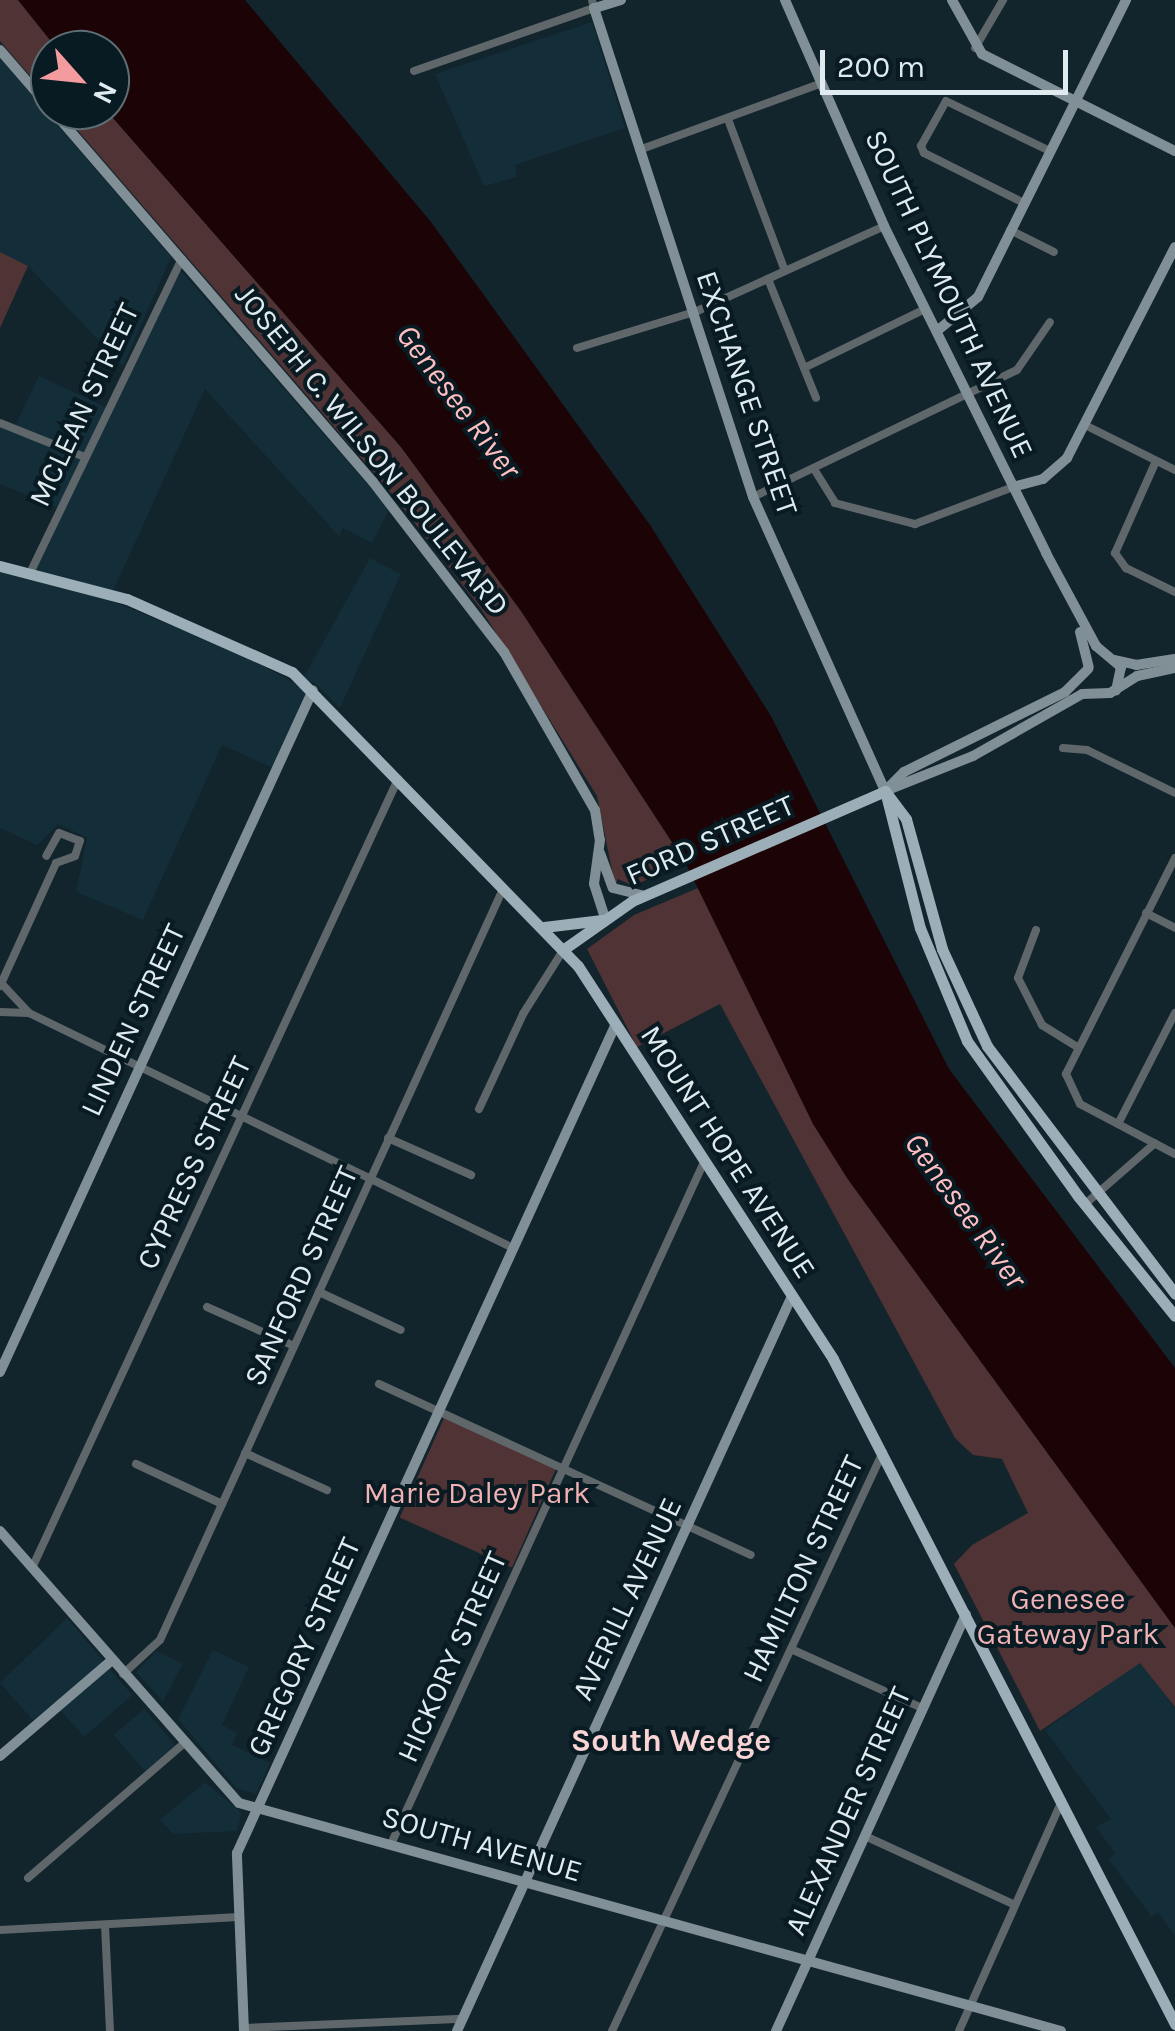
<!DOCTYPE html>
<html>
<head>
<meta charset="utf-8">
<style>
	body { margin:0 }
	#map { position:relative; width:1175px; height:2031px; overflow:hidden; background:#12242c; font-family:Karla,sans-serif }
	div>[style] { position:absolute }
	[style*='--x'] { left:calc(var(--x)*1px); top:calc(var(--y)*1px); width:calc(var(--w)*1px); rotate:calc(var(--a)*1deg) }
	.built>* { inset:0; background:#142e39; transform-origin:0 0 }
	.green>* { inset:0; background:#503334; transform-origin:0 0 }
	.water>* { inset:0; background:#1c0406 }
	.street>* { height:8px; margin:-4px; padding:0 4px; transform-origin:4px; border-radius:4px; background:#5f676b }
	.secondary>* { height:10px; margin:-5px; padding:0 5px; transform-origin:5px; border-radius:5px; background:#818f96 }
	.primary>* { height:11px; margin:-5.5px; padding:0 5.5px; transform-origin:5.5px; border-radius:5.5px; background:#9caeb7 }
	span { translate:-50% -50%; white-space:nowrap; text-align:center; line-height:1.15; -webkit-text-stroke:8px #081a22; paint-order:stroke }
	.street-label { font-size:30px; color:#e0ebf0 }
	.park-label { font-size:30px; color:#f1b2b4 }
	.water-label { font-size:32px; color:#ffbfc1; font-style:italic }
	.neighbourhood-label { font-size:32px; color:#f8d4d5; font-weight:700 }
	.north { position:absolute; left:30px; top:30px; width:100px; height:100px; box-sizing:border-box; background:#081a22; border:2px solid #5e6e74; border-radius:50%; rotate:117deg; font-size:28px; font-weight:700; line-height:40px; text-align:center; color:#e0ebf0 }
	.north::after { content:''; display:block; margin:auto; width:35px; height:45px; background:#f49b9f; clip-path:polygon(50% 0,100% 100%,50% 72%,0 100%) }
	.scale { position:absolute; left:820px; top:50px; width:248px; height:45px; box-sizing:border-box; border:5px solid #e0ebf0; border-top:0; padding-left:12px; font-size:30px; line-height:35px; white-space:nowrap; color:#e0ebf0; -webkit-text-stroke:8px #081a22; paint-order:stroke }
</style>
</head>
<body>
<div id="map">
	<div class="built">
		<div style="clip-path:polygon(592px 22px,625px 128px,515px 165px,517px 177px,484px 186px,435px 74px)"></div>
		<div style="clip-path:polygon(0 58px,171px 257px,123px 366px,28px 266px,0 252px)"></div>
		<div style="clip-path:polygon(181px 271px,389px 509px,372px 543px,343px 528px,339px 536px,205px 389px,109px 600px,242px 654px,299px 686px,370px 558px,401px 574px,340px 708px,313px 681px,273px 768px,222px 745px,143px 920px,76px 892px,87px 838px,58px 824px,37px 845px,0 828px,0 572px,30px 579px,63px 510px,0 484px,0 423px,14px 428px,39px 376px,110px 409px)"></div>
		<div style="clip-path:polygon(67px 1618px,132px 1695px,84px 1737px,54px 1703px,33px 1720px,0 1683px)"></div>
		<div style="clip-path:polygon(213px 1650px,249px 1667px,222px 1725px,237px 1733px,232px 1745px,270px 1763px,256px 1794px,236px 1788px,178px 1719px)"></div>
		<div style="clip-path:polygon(157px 1651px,183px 1664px,163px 1701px,136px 1672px)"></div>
		<div style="clip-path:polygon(1140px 1662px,1175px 1708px,1175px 1936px,1158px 1912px,1152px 1917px,1109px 1860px,1115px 1853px,1096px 1827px,1111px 1819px,1045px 1730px)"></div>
		<div style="left:144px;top:1709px;width:48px;height:40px;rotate:49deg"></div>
		<div style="clip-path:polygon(205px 1782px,242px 1813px,237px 1831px,173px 1834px,160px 1820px)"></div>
	</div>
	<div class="green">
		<div style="clip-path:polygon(0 0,18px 0,58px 50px,50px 50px,50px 99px,0 41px)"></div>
		<div style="clip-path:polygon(60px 110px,106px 110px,401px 447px,521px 611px,685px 862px,633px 886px,618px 879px,615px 885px,597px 796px,481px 609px,393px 495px)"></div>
		<div style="clip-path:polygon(0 252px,28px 266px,0 328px)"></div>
		<div style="clip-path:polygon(698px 888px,847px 1178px,1175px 1628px,1175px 1707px,1140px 1663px,1040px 1731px,954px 1564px,972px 1545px,1028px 1513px,1002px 1459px,973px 1455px,955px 1438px,720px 1004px,637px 1047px,587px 949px,634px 915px)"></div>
		<div style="left:444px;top:1418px;width:123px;height:109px;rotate:24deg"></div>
	</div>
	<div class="water">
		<div style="clip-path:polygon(18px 0,245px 0,431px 222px,650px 525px,771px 716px,949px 1069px,1175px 1368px,1175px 1628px,847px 1178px,813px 1124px,685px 862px,521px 611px,401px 447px,106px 110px,110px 50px,58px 50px)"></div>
	</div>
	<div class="street">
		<div style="--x:975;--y:48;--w:56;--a:-59.7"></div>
		<div style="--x:414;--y:71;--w:191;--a:-19.3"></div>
		<div style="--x:594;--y:8;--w:8;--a:-104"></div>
		<div style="--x:729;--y:122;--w:159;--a:69.4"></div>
		<div style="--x:639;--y:150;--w:195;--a:-20.1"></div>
		<div style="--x:1024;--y:203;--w:112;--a:-153.4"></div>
		<div style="--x:924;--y:153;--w:8;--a:-113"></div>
		<div style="--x:921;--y:146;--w:51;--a:-60.9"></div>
		<div style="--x:946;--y:101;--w:115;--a:25.7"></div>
		<div style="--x:1010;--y:230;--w:49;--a:26.6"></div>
		<div style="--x:768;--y:279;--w:128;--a:68"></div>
		<div style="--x:577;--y:348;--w:126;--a:-17.1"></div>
		<div style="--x:697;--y:311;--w:205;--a:-24.4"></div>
		<div style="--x:804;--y:368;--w:135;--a:-26"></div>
		<div style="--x:0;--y:423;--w:92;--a:21.8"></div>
		<div style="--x:1085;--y:425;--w:101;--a:26.6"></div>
		<div style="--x:1156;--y:461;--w:101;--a:114"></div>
		<div style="--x:1115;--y:553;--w:19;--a:54"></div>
		<div style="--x:1126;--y:568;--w:55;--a:26.1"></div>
		<div style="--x:814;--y:469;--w:40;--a:58"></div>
		<div style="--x:835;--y:503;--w:83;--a:14.7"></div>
		<div style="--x:915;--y:524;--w:105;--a:-20.7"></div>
		<div style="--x:753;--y:497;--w:293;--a:-25.7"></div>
		<div style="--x:1017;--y:370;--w:58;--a:-55.5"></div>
		<div style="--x:30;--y:573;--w:349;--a:-64.2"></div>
		<div style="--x:1063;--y:748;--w:24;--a:5"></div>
		<div style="--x:1087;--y:750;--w:98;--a:26"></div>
		<div style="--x:1175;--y:858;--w:242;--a:116.8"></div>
		<div style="--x:1066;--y:1074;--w:33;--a:65"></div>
		<div style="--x:1080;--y:1104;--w:107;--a:27.8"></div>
		<div style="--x:1146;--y:913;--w:33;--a:27"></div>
		<div style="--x:1036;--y:930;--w:51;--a:110.6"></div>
		<div style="--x:1018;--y:978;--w:53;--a:62.9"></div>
		<div style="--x:1042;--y:1025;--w:40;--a:32"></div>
		<div style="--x:0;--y:986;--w:135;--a:-65.5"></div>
		<div style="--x:56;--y:863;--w:20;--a:-20"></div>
		<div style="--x:75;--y:856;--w:16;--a:-72"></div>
		<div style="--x:80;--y:841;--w:22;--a:-159"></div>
		<div style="--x:59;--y:833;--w:26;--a:119"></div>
		<div style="--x:0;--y:1012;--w:29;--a:2"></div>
		<div style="--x:29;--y:1013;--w:41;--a:-133"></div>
		<div style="--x:29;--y:1013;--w:538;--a:25.9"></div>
		<div style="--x:479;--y:1109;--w:105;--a:-65.1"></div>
		<div style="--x:523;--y:1014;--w:77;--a:-57.8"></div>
		<div style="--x:1118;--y:1124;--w:125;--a:-62.8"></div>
		<div style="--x:388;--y:1138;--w:91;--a:24"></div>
		<div style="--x:1084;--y:1205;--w:94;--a:-41.1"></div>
		<div style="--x:319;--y:1292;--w:90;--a:24.9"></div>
		<div style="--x:207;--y:1307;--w:95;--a:24.1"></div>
		<div style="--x:379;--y:1384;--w:409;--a:24.7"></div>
		<div style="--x:245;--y:1453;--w:90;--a:24.3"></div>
		<div style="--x:136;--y:1464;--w:95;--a:24.9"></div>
		<div style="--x:32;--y:1568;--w:870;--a:-65.11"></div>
		<div style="--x:791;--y:1649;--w:144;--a:24.2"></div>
		<div style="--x:123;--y:1674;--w:50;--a:-42.6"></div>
		<div style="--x:160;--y:1640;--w:826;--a:-65.45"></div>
		<div style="--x:865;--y:1836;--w:165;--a:24.7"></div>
		<div style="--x:391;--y:1844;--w:750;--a:-65.35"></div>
		<div style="--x:28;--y:1878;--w:205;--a:-40.8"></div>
		<div style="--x:105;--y:1925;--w:106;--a:87.3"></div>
		<div style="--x:0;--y:1930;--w:239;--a:-3.1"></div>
		<div style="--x:244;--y:2028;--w:219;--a:-2.4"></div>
		<div style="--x:612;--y:2031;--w:639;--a:-64.92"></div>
		<div style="--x:959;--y:2031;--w:252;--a:-65.9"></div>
	</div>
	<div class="secondary">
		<div style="--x:621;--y:0;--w:28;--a:163"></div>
		<div style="--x:594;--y:8;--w:514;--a:71.99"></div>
		<div style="--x:753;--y:497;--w:322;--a:65.8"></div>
		<div style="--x:785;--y:0;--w:247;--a:66.3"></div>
		<div style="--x:884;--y:226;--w:365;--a:63.6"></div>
		<div style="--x:1046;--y:553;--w:106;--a:61.7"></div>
		<div style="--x:1096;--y:646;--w:33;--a:40"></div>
		<div style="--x:1121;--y:667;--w:24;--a:102"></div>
		<div style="--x:952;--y:0;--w:62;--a:60.9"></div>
		<div style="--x:982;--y:54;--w:216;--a:26.7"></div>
		<div style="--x:0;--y:50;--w:77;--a:49.2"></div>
		<div style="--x:52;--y:110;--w:491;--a:49.2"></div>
		<div style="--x:373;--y:482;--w:215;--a:52.4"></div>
		<div style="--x:504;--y:652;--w:182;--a:60.1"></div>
		<div style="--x:595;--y:810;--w:30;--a:81"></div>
		<div style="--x:600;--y:840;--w:44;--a:97.8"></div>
		<div style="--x:594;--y:884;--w:36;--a:72"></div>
		<div style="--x:937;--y:331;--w:53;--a:-39.7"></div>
		<div style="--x:978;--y:297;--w:332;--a:-63.5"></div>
		<div style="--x:1013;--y:487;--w:31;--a:-15"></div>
		<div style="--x:1043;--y:479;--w:32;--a:-41"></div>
		<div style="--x:1067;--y:458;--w:237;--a:-62.9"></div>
		<div style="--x:1080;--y:632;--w:36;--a:76"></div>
		<div style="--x:1115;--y:660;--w:22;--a:13"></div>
		<div style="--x:1136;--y:665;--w:39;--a:-9"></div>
		<div style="--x:885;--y:791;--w:95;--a:-21.7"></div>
		<div style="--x:973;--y:756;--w:125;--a:-29.6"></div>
		<div style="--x:1082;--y:694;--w:28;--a:-2"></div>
		<div style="--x:1110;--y:693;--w:32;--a:-32"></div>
		<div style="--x:1137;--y:676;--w:39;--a:-12"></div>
		<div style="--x:885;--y:791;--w:27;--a:-45"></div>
		<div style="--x:904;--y:772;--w:180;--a:-26.4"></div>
		<div style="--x:1065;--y:692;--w:33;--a:-45"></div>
		<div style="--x:600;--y:853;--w:37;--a:70"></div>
		<div style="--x:613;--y:888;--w:30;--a:14"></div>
		<div style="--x:0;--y:1372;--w:750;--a:-65.35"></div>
		<div style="--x:0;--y:1531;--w:362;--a:48.7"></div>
		<div style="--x:239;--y:1803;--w:853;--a:15.5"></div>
		<div style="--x:0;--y:1756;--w:148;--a:-40.6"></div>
		<div style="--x:244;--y:2031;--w:178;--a:-92.3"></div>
		<div style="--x:237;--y:1853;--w:909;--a:-65.44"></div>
		<div style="--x:457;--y:2031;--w:808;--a:-65.5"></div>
		<div style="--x:776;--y:2031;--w:458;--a:-65.5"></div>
	</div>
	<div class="primary">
		<div style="--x:0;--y:566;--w:131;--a:14.6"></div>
		<div style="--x:127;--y:599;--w:180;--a:23.9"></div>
		<div style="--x:292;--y:672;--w:410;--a:45.8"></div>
		<div style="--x:578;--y:966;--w:468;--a:57"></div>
		<div style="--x:833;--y:1359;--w:748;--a:62.78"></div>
		<div style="--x:885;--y:791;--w:141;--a:75.7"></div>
		<div style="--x:920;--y:928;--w:122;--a:67.4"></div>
		<div style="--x:967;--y:1041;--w:191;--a:54.4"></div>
		<div style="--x:1078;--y:1196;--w:154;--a:51.1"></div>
		<div style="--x:885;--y:791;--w:35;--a:53"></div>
		<div style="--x:906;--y:819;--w:135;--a:74.5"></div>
		<div style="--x:942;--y:949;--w:107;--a:65.1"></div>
		<div style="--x:987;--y:1046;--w:311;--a:52.8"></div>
		<div style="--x:544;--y:927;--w:58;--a:-6.9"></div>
		<div style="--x:564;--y:949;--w:83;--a:-35.2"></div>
		<div style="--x:632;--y:901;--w:276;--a:-23.5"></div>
	</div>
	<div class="street-label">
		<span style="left:949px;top:294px;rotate:65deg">SOUTH PLYMOUTH AVENUE</span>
		<span style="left:747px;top:393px;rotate:71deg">EXCHANGE STREET</span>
		<span style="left:84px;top:405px;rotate:-65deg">MCLEAN STREET</span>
		<span style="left:372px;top:450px;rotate:51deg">JOSEPH C. WILSON BOULEVARD</span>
		<span style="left:710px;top:840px;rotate:-24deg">FORD STREET</span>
		<span style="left:133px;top:1020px;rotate:-65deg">LINDEN STREET</span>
		<span style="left:728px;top:1152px;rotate:57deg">MOUNT HOPE AVENUE</span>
		<span style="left:194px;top:1163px;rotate:-65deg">CYPRESS STREET</span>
		<span style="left:301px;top:1276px;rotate:-66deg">SANFORD STREET</span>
		<span style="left:803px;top:1569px;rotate:-65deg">HAMILTON STREET</span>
		<span style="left:627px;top:1599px;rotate:-65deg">AVERILL AVENUE</span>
		<span style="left:304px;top:1647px;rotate:-66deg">GREGORY STREET</span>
		<span style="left:452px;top:1657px;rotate:-66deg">HICKORY STREET</span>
		<span style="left:848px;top:1811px;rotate:-66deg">ALEXANDER STREET</span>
		<span style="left:482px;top:1844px;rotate:16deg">SOUTH AVENUE</span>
	</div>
	<div class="park-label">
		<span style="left:477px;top:1493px">Marie Daley Park</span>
		<span style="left:1068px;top:1616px">Genesee<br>Gateway Park</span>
	</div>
	<div class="water-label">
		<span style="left:458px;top:402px;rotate:53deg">Genesee River</span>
		<span style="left:965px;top:1211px;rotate:54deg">Genesee River</span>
	</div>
	<div class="neighbourhood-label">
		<span style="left:671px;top:1741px">South Wedge</span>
	</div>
	<div class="north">N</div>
	<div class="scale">200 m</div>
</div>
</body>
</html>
